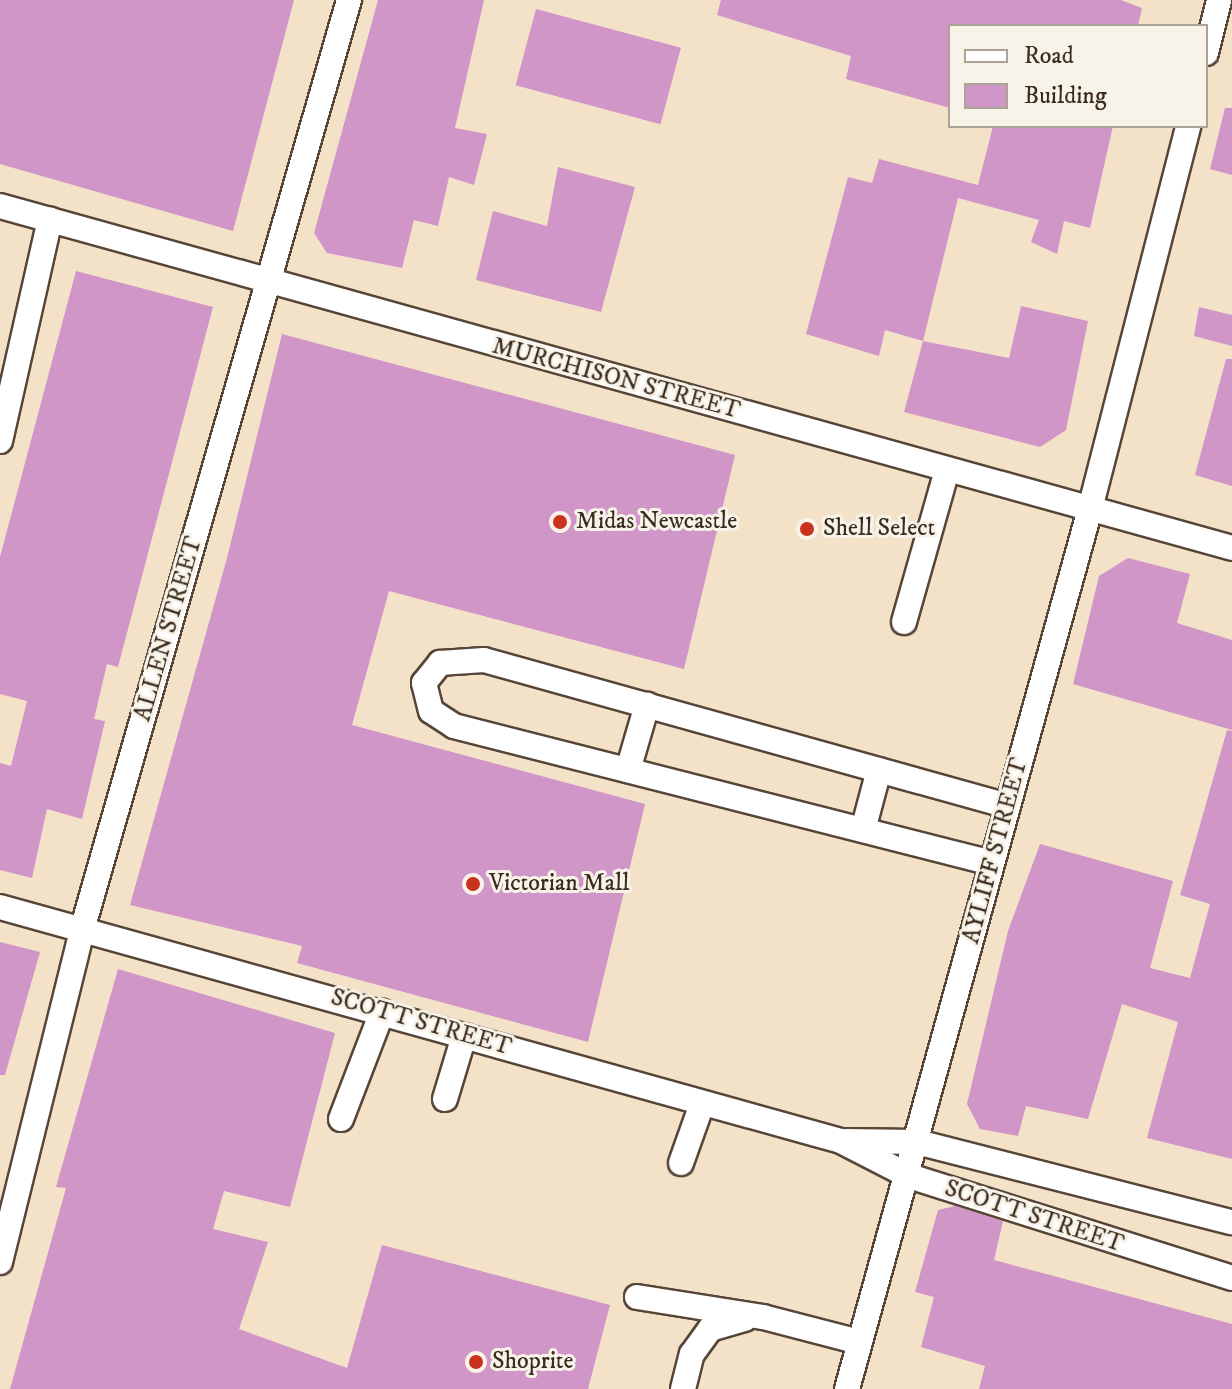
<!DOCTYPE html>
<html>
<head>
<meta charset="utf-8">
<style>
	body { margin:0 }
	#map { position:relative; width:1232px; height:1389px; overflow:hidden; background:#f3e1c8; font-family:"IM FELL DW Pica",serif }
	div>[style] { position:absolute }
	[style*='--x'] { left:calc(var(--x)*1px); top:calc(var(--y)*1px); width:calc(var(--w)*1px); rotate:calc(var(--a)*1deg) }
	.building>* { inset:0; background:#d196c8; transform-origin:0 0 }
	.roads { filter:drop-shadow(2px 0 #574538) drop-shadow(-2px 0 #574538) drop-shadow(0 2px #574538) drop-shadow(0 -2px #574538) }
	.minor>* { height:24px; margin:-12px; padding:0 12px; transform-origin:12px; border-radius:12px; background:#fff }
	.dots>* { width:22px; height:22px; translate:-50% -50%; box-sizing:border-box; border:4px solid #f7f3e8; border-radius:50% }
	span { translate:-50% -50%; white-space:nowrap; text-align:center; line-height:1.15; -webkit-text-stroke:6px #f7f3e8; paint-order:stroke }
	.street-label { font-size:24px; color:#3b2a1e }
	.poi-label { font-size:24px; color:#3b2a1e }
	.left { translate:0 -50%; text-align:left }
	.legend { position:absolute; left:948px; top:24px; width:260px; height:104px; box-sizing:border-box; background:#f7f3e8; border:2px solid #aca397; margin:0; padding:10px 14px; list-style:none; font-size:24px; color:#3b2a1e }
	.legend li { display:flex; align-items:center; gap:16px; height:40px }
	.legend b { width:40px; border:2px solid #aca397 }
</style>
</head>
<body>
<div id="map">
	<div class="building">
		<div style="clip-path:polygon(0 0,294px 0,233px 231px,0 164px)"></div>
		<div style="clip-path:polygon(378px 0,484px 0,455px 128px,487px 134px,474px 185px,449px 177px,438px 226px,414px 220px,402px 268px,327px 253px,314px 233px)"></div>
		<div style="clip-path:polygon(721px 0,1121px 0,1142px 8px,1138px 26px,950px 26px,950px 108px,846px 79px,851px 56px,717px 15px)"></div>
		<div style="left:536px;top:9px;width:150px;height:79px;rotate:15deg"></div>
		<div style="clip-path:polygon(1225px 108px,1232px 108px,1232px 175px,1210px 169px)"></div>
		<div style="clip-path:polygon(993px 126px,1113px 126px,1090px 228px,1064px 221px,1057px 254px,1031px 242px,1039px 220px,958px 198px,923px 341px,885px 330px,879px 356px,806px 334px,848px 177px,872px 183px,879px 159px,978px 185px)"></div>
		<div style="clip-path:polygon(558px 167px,635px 187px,601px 312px,476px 280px,493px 211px,547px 226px)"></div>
		<div style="clip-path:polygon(76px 271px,213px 307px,118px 667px,107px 664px,94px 719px,105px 721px,82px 819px,47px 809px,32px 878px,0 870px,0 763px,11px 766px,27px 701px,0 694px,0 557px)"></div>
		<div style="clip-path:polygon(1021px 306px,1088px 321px,1066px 430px,1040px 447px,904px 412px,923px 341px,1009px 358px)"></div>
		<div style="clip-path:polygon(1199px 307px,1232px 315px,1232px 346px,1194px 336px)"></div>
		<div style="clip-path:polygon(282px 334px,735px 455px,684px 669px,389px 591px,352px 725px,645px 804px,588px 1042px,297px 963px,302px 946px,130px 905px,227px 558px)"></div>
		<div style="clip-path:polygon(1226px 359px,1232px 359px,1232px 486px,1195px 475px)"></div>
		<div style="clip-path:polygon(1128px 558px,1190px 574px,1177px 623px,1232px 640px,1232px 730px,1073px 684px,1099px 576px)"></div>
		<div style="clip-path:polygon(1227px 730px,1232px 731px,1232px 1159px,1147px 1138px,1178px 1022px,1122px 1004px,1088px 1119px,1026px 1106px,1018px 1136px,980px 1129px,967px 1104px,1008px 931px,1040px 844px,1173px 881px,1150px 968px,1190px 978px,1210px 904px,1180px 895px)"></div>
		<div style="clip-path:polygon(0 942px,40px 952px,5px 1075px,0 1075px)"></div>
		<div style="clip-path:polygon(118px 969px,335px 1033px,290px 1207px,224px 1191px,213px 1229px,268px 1242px,239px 1329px,347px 1368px,382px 1245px,610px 1305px,588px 1389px,10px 1389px,66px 1188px,56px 1187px)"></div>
		<div style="clip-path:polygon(955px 1206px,1003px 1221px,994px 1260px,1232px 1324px,1232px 1389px,979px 1389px,985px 1366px,921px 1347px,934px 1297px,915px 1292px,938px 1210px)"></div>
	</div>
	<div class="roads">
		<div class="minor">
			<div style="--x:1206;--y:53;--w:55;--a:-76.2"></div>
			<div style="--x:0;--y:206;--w:1279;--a:15.51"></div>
			<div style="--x:0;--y:441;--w:227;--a:-77.3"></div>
			<div style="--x:904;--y:622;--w:158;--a:-74.2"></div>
			<div style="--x:628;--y:770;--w:68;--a:-73.7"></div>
			<div style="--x:863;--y:830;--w:62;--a:-75.1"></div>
			<div style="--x:992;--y:863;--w:555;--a:-165.71"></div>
			<div style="--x:454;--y:726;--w:27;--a:-147"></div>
			<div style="--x:431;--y:711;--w:29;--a:-104"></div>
			<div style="--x:424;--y:683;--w:26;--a:-51"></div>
			<div style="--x:440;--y:663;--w:44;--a:-3.9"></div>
			<div style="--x:484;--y:660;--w:544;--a:15.57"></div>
			<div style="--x:0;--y:907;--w:873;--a:15.55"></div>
			<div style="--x:841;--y:1141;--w:76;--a:27.2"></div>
			<div style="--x:909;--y:1176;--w:339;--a:17.5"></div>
			<div style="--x:445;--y:1099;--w:66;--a:-73.2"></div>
			<div style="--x:341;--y:1119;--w:115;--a:-69"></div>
			<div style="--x:847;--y:1141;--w:70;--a:0.8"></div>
			<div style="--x:917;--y:1142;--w:325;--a:14.3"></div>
			<div style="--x:681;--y:1163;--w:63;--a:-70.4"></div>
			<div style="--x:0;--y:1262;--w:342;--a:-76.1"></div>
			<div style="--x:82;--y:930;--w:968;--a:-73.98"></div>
			<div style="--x:637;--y:1297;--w:128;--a:9"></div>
			<div style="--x:763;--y:1317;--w:100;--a:14.5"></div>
			<div style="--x:683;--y:1389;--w:36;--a:-76"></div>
			<div style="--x:692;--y:1354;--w:31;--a:-54"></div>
			<div style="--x:710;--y:1329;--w:36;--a:-16"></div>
			<div style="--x:847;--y:1389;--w:913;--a:-74.56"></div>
			<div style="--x:1090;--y:509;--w:395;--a:-75.6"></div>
		</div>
	</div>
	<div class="dots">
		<div style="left:560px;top:522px;background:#c8321e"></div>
		<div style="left:807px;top:529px;background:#c8321e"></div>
		<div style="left:473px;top:884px;background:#c8321e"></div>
		<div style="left:476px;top:1362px;background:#c8321e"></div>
	</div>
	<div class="street-label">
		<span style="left:616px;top:379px;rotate:15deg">MURCHISON STREET</span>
		<span style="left:169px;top:629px;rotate:-74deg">ALLEN STREET</span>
		<span style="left:996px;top:851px;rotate:-75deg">AYLIFF STREET</span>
		<span style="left:421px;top:1023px;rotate:16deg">SCOTT STREET</span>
		<span style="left:1034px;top:1217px;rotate:18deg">SCOTT STREET</span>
	</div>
	<div class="poi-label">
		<span class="left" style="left:576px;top:522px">Midas Newcastle</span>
		<span class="left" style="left:823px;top:529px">Shell Select</span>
		<span class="left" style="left:489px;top:884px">Victorian Mall</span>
		<span class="left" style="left:492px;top:1362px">Shoprite</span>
	</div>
	<ul class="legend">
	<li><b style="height:10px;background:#fff"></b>Road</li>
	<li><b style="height:22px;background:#d196c8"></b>Building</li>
	</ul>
</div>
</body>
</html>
